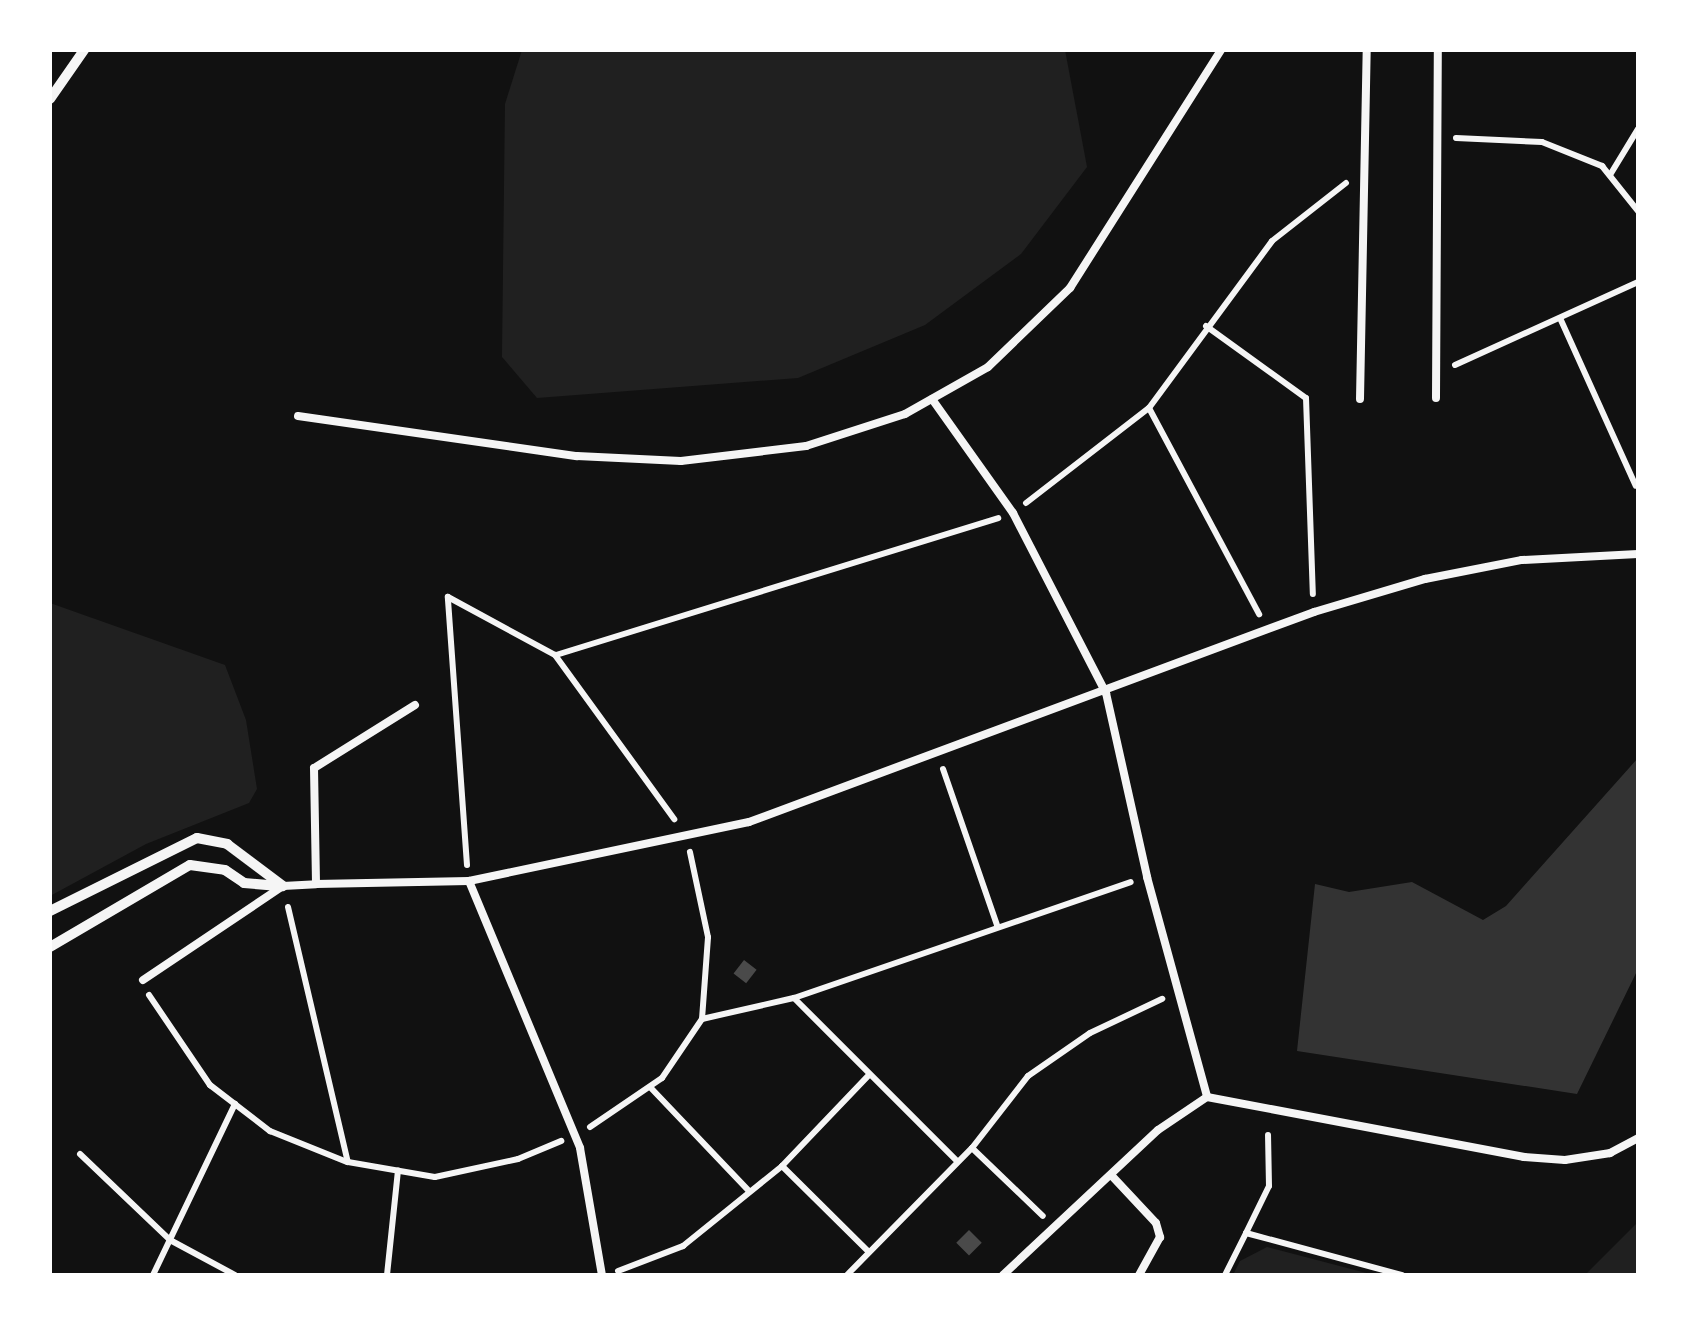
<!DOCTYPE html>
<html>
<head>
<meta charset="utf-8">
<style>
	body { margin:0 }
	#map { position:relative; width:1688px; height:1325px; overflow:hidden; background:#111; font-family:"PT Sans Narrow",sans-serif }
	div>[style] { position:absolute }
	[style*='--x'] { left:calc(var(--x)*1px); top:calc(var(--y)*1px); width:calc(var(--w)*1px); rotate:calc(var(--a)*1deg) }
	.green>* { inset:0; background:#202020 }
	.water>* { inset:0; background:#333 }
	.building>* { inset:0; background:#4a4a4a; transform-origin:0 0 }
	.path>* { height:6px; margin:-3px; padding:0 3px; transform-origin:3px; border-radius:3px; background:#f5f5f5 }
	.service>* { height:8px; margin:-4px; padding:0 4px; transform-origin:4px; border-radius:4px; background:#f5f5f5 }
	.minor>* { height:10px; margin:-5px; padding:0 5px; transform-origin:5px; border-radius:5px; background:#f5f5f5 }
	span { translate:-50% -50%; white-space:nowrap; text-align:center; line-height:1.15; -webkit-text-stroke:10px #fff; paint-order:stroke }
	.frame { position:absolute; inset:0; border:52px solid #fff; pointer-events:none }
</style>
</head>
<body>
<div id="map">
	<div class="green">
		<div style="clip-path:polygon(522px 50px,1065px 50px,1087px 167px,1021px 254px,925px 325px,798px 378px,537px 398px,502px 357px,505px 104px)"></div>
		<div style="clip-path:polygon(50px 603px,225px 665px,246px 720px,257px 789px,249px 803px,146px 844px,50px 896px)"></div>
		<div style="clip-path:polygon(1638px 1222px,1638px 1275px,1585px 1275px)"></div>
		<div style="clip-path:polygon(1267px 1247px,1374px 1275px,1233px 1275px,1240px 1261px)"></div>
	</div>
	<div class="water">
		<div style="clip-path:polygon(1638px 758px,1638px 969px,1577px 1094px,1297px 1051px,1315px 884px,1349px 892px,1412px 882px,1483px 920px,1506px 906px)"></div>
	</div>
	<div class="building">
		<div style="left:744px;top:960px;width:16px;height:17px;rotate:38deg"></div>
		<div style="left:969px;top:1230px;width:18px;height:18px;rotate:45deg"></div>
	</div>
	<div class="path">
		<div style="--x:1456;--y:138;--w:86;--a:2.7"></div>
		<div style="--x:1542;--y:142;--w:65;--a:21.8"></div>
		<div style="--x:1602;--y:166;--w:58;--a:51.3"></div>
		<div style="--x:1610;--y:175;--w:54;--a:-58.7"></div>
		<div style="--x:1560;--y:318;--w:184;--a:65.7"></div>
		<div style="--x:1206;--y:326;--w:123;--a:35.8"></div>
		<div style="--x:1306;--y:398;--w:196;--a:88"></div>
		<div style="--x:1455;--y:365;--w:201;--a:-24.4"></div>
		<div style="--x:1149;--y:408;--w:234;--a:61.9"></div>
		<div style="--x:1026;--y:503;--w:155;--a:-37.7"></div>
		<div style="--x:1149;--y:408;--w:207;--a:-53.6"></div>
		<div style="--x:1272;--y:241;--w:94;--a:-38.1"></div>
		<div style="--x:556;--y:655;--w:463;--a:-17.2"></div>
		<div style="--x:943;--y:769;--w:165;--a:70.9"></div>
		<div style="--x:467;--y:865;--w:269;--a:-94.1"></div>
		<div style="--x:448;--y:597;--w:122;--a:28.5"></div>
		<div style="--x:555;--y:655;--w:203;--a:54"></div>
		<div style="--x:288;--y:907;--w:262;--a:76.8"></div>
		<div style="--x:348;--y:1162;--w:88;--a:9.8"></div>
		<div style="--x:435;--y:1177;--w:85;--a:-12.2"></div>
		<div style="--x:518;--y:1159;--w:47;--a:-22.7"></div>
		<div style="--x:149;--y:995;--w:109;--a:55.9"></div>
		<div style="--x:210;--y:1085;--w:76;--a:37.5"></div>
		<div style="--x:270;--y:1131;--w:83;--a:21.9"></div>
		<div style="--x:794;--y:998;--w:231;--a:45"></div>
		<div style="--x:702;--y:1019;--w:94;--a:-12.9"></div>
		<div style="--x:794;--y:998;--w:356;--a:-19"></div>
		<div style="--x:650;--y:1087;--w:142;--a:46.4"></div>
		<div style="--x:590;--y:1127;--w:87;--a:-34.2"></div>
		<div style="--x:662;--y:1078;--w:71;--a:-55.9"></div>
		<div style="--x:702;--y:1019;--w:82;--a:-85.8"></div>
		<div style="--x:708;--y:937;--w:87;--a:-102"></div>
		<div style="--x:972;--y:1148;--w:98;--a:43.8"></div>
		<div style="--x:80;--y:1154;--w:124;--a:43.7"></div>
		<div style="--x:170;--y:1240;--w:74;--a:28.3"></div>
		<div style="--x:782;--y:1166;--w:122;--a:44.7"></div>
		<div style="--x:1246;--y:1233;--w:52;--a:-63.9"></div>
		<div style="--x:1269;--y:1186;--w:51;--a:-91.1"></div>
		<div style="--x:618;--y:1271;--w:70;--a:-21"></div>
		<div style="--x:683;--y:1246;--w:127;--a:-38.9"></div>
		<div style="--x:782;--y:1166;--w:126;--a:-46.3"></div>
		<div style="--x:153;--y:1275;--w:190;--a:-64.4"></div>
		<div style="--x:387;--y:1275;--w:105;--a:-84"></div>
		<div style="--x:847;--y:1275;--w:178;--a:-45.5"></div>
		<div style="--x:972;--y:1148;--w:91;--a:-52.1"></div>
		<div style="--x:1028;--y:1076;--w:75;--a:-34.7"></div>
		<div style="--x:1090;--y:1033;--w:80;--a:-25.3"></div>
		<div style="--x:1225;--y:1275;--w:47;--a:-63.4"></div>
		<div style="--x:1246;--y:1233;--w:162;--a:15.1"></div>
	</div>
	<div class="service">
		<div style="--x:1436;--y:398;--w:348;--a:-89.7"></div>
		<div style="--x:932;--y:399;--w:140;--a:54.6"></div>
		<div style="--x:1013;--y:513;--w:203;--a:62.7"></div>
		<div style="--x:1106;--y:693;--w:189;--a:77.4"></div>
		<div style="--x:1147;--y:877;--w:228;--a:74.7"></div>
		<div style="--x:1360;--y:399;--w:349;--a:-88.9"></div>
		<div style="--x:298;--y:416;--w:282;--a:8.2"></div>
		<div style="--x:577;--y:456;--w:104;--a:2.8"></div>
		<div style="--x:681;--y:461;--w:126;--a:-6.8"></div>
		<div style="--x:806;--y:446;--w:104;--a:-17.9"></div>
		<div style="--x:905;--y:414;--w:95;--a:-29.5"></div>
		<div style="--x:988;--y:367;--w:114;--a:-43.9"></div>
		<div style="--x:1070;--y:288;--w:282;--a:-57.6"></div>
		<div style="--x:415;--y:705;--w:119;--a:148"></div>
		<div style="--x:314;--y:768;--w:116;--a:89"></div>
		<div style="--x:316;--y:884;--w:153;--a:-1.1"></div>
		<div style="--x:469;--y:881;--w:289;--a:67.4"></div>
		<div style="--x:580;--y:1148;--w:129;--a:80.2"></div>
		<div style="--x:469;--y:881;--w:286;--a:-11.9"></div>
		<div style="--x:749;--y:822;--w:603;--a:-20.39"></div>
		<div style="--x:1314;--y:612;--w:116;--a:-16.6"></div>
		<div style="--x:1425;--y:579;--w:99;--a:-11.1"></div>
		<div style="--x:1522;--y:560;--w:116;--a:-3"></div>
		<div style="--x:143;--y:980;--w:169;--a:-33.9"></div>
		<div style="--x:283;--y:886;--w:33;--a:-3"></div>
		<div style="--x:1112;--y:1176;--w:64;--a:46.9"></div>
		<div style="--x:1156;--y:1223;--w:15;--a:74"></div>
		<div style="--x:1160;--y:1237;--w:43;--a:118.9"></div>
		<div style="--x:1003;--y:1275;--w:212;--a:-43.1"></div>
		<div style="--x:1158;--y:1130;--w:59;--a:-34"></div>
		<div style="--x:1207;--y:1097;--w:323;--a:10.7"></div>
		<div style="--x:1524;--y:1157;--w:41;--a:4.2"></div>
		<div style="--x:1565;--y:1160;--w:46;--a:-8.8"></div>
		<div style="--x:1610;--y:1153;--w:32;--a:-28"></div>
	</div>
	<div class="minor">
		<div style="--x:50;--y:99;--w:60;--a:-55.2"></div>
		<div style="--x:50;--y:911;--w:164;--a:-26.4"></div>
		<div style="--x:197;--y:838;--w:31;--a:11"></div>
		<div style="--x:227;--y:844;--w:70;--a:36.9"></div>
		<div style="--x:50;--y:947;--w:162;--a:-30.4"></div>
		<div style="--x:190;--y:865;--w:35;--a:8"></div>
		<div style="--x:225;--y:870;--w:23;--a:34"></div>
		<div style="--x:244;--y:883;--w:38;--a:5"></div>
	</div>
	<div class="frame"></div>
</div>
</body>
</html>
